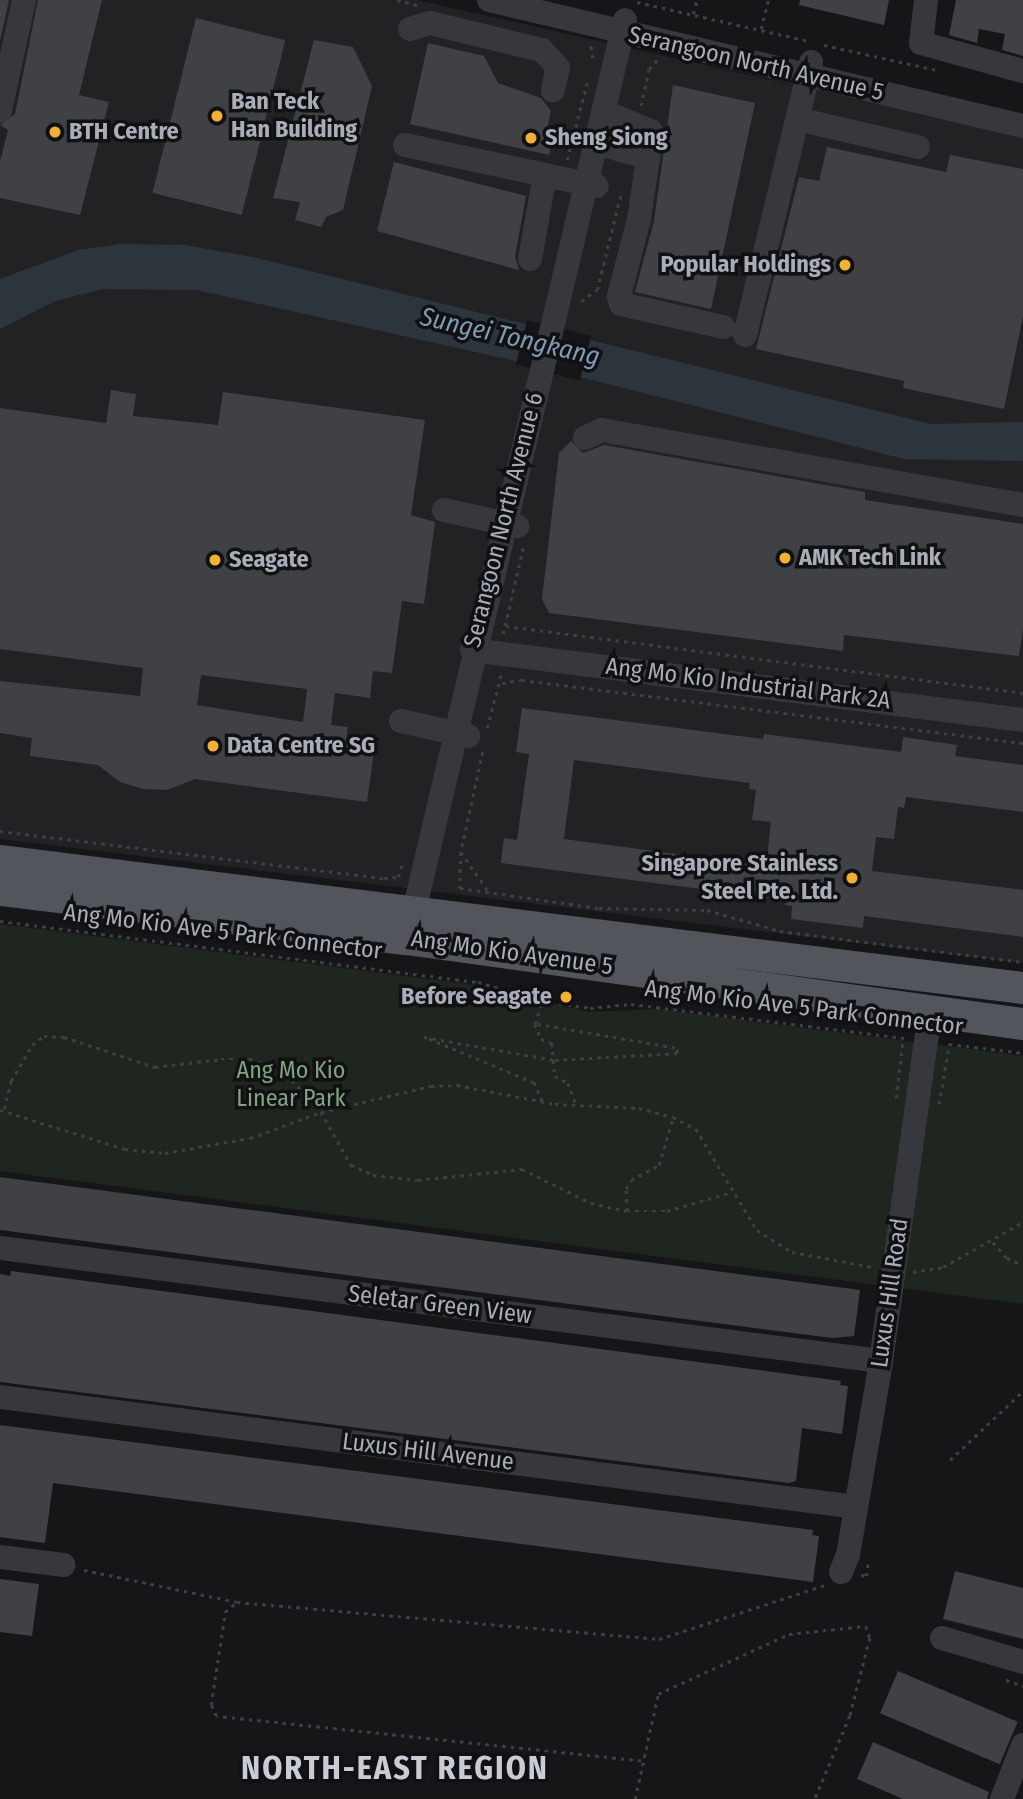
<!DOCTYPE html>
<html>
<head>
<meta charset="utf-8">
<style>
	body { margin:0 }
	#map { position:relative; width:1023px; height:1799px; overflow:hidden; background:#161618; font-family:"Fira Sans Condensed",sans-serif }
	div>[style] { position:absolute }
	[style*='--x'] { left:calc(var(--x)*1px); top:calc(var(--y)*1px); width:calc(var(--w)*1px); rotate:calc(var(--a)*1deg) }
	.built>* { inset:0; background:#222225 }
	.green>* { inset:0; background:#1e261f }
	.water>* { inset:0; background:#2c353c }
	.pier>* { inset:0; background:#161618; transform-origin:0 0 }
	.building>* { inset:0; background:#404145; transform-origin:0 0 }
	.path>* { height:2.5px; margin-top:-1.25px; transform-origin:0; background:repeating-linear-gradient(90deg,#3d3f44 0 3.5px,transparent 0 8.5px) }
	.minor>* { height:24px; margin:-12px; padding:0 12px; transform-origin:12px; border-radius:12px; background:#37383d }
	.major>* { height:32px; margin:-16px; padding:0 16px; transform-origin:16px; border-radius:16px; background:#53555c }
	.dots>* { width:19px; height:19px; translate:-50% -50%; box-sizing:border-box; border:4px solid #111113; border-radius:50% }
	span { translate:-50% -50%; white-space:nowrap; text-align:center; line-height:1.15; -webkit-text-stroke:7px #111113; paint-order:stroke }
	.street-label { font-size:24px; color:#a8adb8 }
	.poi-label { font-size:24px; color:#a8adb8; font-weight:700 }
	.left { translate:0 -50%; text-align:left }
	.right { translate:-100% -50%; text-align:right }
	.park-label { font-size:24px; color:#7fa381 }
	.water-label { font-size:26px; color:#7f9bb3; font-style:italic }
	.district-label { font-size:32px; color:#c9ccd4; font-weight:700; letter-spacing:2px }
</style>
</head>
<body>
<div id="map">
	<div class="built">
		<div style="clip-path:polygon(0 0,417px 0,1023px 137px,1023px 963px,0 839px)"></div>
	</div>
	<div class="green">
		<div style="clip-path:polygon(0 924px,476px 985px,588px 1012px,658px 1009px,1023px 1056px,1023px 1304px,0 1171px)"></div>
	</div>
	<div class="water">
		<div style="clip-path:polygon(120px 244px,186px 245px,257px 258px,931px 424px,1023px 422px,1023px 461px,904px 459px,525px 363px,196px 290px,103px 289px,55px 301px,0 329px,0 279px,78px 250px)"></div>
	</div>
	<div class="pier">
		<div style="left:527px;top:320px;width:66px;height:46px;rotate:14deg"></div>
	</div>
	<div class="building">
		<div style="clip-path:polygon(0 0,9px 0,0 41px)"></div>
		<div style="clip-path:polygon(38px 0,102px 0,79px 95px,109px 102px,80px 215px,0 198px,0 162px,8px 130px,0 125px,15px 114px)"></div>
		<div style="clip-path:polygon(800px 0,889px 0,884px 25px,799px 5px)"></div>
		<div style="clip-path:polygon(956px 0,1023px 0,1023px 56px,1002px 50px,1005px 34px,979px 29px,977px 43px,949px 35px)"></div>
		<div style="left:196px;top:18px;width:92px;height:180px;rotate:14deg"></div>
		<div style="clip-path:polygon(314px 40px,353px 47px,372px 86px,343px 210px,326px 217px,321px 227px,295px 220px,300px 202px,273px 198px)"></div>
		<div style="clip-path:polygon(428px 43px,484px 56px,498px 83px,541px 98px,551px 111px,547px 130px,554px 131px,549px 155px,410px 124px)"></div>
		<div style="clip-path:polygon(673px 85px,755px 103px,711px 309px,635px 292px,654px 221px)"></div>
		<div style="clip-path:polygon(827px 147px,946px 172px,950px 155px,1023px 169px,1023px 316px,1004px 409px,903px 388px,904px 381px,756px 349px,799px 177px,819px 181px)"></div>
		<div style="clip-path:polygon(394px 162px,526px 196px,515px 256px,519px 270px,377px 231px)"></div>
		<div style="clip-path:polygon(evenodd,111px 390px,136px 394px,133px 416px,218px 425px,223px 392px,425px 420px,411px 515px,435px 522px,424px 604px,402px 601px,392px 673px,373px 671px,370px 698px,335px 693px,331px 725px,348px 727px,346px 740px,375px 744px,367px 802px,195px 779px,167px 790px,143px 789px,120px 782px,98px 765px,30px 756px,32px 738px,0 733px,0 681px,140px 696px,143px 668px,0 649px,0 408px,106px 423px,111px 390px,201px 675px,307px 689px,303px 722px,197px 705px,201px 675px)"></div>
		<div style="clip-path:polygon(571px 441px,583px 453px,604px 445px,865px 492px,865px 500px,1023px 524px,1023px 629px,1019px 656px,844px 635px,843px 651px,549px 613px,542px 599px,559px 453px)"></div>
		<div style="clip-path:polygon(evenodd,522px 708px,763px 739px,764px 734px,901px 752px,903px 737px,957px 745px,955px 756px,1023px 765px,1023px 812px,906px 797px,904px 808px,898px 807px,894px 839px,876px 837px,872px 871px,1023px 890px,1023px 937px,864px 916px,863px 928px,791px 919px,792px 906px,785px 905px,786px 900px,501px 863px,504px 838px,517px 840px,529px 754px,516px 752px,522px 708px,574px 760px,750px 783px,749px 789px,756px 790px,752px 820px,771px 822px,766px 866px,564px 839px,574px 760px)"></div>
		<div style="clip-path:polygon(0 1177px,860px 1290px,854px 1336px,832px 1338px,0 1230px)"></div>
		<div style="clip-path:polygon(11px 1271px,841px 1381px,840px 1385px,848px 1386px,842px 1434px,802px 1428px,796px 1481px,789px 1483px,0 1382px,0 1274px,10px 1276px)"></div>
		<div style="clip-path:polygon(0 1425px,813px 1530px,812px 1535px,819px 1536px,813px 1582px,53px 1483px,45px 1543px,0 1537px)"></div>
		<div style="clip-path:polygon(955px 1571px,1023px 1588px,1023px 1639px,943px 1619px)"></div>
		<div style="clip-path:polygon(0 1579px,39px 1584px,32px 1636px,0 1632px)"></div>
		<div style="left:898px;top:1671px;width:130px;height:46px;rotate:23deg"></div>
		<div style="clip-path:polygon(873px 1742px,989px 1792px,987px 1799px,903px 1799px,857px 1779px)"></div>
	</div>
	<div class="path">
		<div style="--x:397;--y:0;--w:21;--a:14"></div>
		<div style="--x:637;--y:2;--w:175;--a:12.8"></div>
		<div style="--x:693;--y:14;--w:15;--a:-74"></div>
		<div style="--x:761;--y:29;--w:29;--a:-76"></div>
		<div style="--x:824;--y:45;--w:116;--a:12.5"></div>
		<div style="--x:591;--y:46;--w:13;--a:81"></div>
		<div style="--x:641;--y:106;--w:38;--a:-78"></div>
		<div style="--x:649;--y:69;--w:12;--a:-48"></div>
		<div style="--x:567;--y:160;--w:84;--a:-75.5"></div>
		<div style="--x:581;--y:301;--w:19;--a:-35"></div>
		<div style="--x:597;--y:290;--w:99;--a:-76"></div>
		<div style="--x:506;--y:626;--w:521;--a:7.38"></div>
		<div style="--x:503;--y:634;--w:88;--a:-76.9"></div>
		<div style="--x:502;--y:683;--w:20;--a:-9"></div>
		<div style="--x:522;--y:680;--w:505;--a:7.17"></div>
		<div style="--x:487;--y:728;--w:55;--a:-75.2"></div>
		<div style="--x:483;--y:752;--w:102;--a:102.4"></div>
		<div style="--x:461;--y:852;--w:36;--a:92"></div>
		<div style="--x:460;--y:888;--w:140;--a:8.2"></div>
		<div style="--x:599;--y:908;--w:108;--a:1.1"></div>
		<div style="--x:707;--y:910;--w:76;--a:16"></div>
		<div style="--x:780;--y:931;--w:245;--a:7.3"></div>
		<div style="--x:0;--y:831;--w:387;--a:7"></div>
		<div style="--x:384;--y:878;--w:14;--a:-4"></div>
		<div style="--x:398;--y:877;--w:17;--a:-73"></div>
		<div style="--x:461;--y:852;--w:49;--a:55"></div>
		<div style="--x:0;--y:921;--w:482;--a:7.3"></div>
		<div style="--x:478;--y:982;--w:67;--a:16.5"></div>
		<div style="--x:542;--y:1001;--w:49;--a:8.3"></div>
		<div style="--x:590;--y:1008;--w:41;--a:-5.6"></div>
		<div style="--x:631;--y:1004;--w:275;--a:7.1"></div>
		<div style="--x:535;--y:1024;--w:16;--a:68"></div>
		<div style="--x:541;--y:1039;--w:12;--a:20"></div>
		<div style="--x:552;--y:1043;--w:33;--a:85"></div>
		<div style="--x:555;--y:1076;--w:15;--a:28"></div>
		<div style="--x:568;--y:1083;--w:22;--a:69"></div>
		<div style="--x:949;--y:1044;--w:75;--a:6.9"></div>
		<div style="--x:896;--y:1098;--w:60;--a:-83.3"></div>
		<div style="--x:542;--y:1101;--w:20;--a:-114"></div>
		<div style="--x:534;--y:1083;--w:119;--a:-157.3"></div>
		<div style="--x:424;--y:1037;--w:133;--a:10"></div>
		<div style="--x:555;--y:1060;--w:123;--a:-3.3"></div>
		<div style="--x:678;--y:1053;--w:6;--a:-121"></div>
		<div style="--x:675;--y:1048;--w:142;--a:-170.3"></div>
		<div style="--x:535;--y:1024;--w:24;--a:-73"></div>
		<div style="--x:939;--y:1104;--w:61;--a:-80.5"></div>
		<div style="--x:4;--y:1109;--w:29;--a:-76"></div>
		<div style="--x:11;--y:1081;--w:42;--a:-59.7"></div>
		<div style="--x:32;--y:1045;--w:15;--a:-37"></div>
		<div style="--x:44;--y:1036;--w:20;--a:3"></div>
		<div style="--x:64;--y:1037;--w:96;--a:18.2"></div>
		<div style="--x:155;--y:1067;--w:66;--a:-6.9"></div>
		<div style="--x:221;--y:1059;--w:28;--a:0"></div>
		<div style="--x:249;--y:1059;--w:23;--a:18"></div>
		<div style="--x:271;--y:1066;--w:25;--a:34"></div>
		<div style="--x:292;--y:1080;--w:43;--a:47.8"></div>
		<div style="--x:321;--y:1112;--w:61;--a:60.5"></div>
		<div style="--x:351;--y:1165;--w:24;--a:24"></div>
		<div style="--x:373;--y:1175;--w:45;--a:6.3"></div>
		<div style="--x:418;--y:1180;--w:105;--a:-6"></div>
		<div style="--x:522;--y:1169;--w:77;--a:26.2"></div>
		<div style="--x:591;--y:1203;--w:37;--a:13"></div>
		<div style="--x:627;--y:1211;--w:40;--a:0"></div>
		<div style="--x:667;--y:1211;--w:68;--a:-16.3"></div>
		<div style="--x:0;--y:1110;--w:131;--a:17.3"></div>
		<div style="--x:125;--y:1149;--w:40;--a:5.7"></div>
		<div style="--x:165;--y:1153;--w:86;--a:-10"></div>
		<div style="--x:250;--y:1138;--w:76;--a:-20.1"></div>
		<div style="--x:321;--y:1112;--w:113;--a:-13.3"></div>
		<div style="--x:431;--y:1086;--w:26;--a:-2"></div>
		<div style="--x:457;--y:1085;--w:100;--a:11"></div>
		<div style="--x:555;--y:1104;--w:84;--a:2.7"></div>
		<div style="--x:639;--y:1108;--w:35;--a:15"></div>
		<div style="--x:673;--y:1117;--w:26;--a:28"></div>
		<div style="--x:696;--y:1129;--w:118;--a:58.9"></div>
		<div style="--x:757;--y:1230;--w:41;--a:32.2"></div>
		<div style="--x:792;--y:1252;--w:81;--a:10.6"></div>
		<div style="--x:627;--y:1211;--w:22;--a:-93"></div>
		<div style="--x:626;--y:1189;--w:10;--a:-61"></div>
		<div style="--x:631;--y:1180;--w:32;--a:-28"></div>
		<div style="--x:659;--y:1165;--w:50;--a:-73.7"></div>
		<div style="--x:993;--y:1242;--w:21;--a:49"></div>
		<div style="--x:1007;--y:1258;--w:17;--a:24"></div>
		<div style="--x:913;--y:1272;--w:30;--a:-9"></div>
		<div style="--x:943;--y:1267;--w:92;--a:-29.4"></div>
		<div style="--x:950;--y:1460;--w:100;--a:-43.4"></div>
		<div style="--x:84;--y:1570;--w:156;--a:11.8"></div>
		<div style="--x:861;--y:1575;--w:5;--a:11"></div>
		<div style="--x:866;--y:1576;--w:12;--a:-81"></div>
		<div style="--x:1006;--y:1680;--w:18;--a:19"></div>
		<div style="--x:641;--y:1761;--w:427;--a:-174"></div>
		<div style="--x:216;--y:1716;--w:12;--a:-114"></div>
		<div style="--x:211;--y:1705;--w:94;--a:-81.4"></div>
		<div style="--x:225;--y:1612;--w:16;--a:-40"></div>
		<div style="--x:237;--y:1602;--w:424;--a:5"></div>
		<div style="--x:659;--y:1639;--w:175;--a:-18"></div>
		<div style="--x:635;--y:1799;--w:107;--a:-77.6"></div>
		<div style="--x:658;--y:1694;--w:144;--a:-24.6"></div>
		<div style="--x:789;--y:1634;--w:77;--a:-5.9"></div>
		<div style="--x:866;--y:1626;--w:13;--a:72"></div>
		<div style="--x:870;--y:1638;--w:81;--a:104.4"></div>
		<div style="--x:850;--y:1716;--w:90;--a:112.9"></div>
	</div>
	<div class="minor">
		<div style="--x:489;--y:0;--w:549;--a:13.28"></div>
		<div style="--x:926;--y:0;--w:43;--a:96.6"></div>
		<div style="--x:921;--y:43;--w:106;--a:15.4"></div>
		<div style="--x:410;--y:29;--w:21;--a:-17"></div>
		<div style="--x:430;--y:23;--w:115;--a:13.6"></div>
		<div style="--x:542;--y:50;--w:24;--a:48"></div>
		<div style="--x:558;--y:68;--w:23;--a:103"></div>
		<div style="--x:0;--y:111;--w:114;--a:-77.8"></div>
		<div style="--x:615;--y:116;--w:39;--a:23"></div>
		<div style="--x:651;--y:131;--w:27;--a:96"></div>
		<div style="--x:797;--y:119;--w:124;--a:13"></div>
		<div style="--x:405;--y:145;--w:196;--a:12.1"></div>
		<div style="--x:607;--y:146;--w:43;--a:16.3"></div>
		<div style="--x:648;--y:158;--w:62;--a:98.4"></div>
		<div style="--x:639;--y:219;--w:80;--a:104.6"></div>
		<div style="--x:619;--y:296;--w:8;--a:76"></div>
		<div style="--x:621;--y:304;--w:105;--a:12.7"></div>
		<div style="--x:530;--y:259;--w:85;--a:-79.9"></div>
		<div style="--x:745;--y:335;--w:281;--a:-76.4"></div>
		<div style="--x:585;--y:438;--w:19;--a:-25"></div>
		<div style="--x:602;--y:430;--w:428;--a:10.1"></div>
		<div style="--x:444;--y:510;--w:75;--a:12.4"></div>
		<div style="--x:472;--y:650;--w:555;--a:7.24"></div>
		<div style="--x:401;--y:721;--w:69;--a:12.6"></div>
		<div style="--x:410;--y:928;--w:933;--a:-76.68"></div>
		<div style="--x:0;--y:1248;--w:888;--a:7.31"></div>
		<div style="--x:0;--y:1397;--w:863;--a:7.32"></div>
		<div style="--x:0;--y:1557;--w:64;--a:7.2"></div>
		<div style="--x:841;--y:1572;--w:18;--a:-68"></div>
		<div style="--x:848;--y:1555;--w:197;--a:-80.3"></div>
		<div style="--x:881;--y:1361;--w:353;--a:-82"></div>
		<div style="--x:942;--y:1638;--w:84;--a:16.5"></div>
		<div style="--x:1002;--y:1799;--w:58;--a:-68.7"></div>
	</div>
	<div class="major">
		<div style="--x:0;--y:861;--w:1031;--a:7.08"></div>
		<div style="--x:0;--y:890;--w:410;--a:6.9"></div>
		<div style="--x:407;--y:939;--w:622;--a:7.86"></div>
	</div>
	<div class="dots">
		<div style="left:217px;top:116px;background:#f2b134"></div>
		<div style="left:55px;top:132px;background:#f2b134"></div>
		<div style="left:531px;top:138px;background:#f2b134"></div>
		<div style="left:845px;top:265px;background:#f2b134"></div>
		<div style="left:785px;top:558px;background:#f2b134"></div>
		<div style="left:215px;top:560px;background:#f2b134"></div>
		<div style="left:213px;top:746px;background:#f2b134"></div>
		<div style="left:852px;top:878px;background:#f2b134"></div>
		<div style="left:566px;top:997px;background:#f2b134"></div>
	</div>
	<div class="street-label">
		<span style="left:756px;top:64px;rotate:13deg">Serangoon North Avenue 5</span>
		<span style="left:504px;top:520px;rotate:-76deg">Serangoon North Avenue 6</span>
		<span style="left:748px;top:684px;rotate:7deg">Ang Mo Kio Industrial Park 2A</span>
		<span style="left:223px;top:932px;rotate:7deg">Ang Mo Kio Ave 5 Park Connector</span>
		<span style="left:512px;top:953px;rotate:8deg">Ang Mo Kio Avenue 5</span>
		<span style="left:804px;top:1008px;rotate:7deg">Ang Mo Kio Ave 5 Park Connector</span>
		<span style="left:890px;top:1293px;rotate:-82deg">Luxus Hill Road</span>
		<span style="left:440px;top:1305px;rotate:7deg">Seletar Green View</span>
		<span style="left:428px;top:1452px;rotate:7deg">Luxus Hill Avenue</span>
	</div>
	<div class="poi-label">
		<span class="left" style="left:231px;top:116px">Ban Teck<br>Han Building</span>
		<span class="left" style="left:69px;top:132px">BTH Centre</span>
		<span class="left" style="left:545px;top:138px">Sheng Siong</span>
		<span class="right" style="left:831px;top:265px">Popular Holdings</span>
		<span class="left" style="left:799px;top:558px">AMK Tech Link</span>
		<span class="left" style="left:229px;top:560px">Seagate</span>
		<span class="left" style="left:227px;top:746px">Data Centre SG</span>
		<span class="right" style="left:838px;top:878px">Singapore Stainless<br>Steel Pte. Ltd.</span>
		<span class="right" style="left:552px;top:997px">Before Seagate</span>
	</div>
	<div class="park-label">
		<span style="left:291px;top:1085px">Ang Mo Kio<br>Linear Park</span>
	</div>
	<div class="water-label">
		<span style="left:510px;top:337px;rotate:13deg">Sungei Tongkang</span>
	</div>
	<div class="district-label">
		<span style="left:395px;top:1768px">NORTH-EAST REGION</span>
	</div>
</div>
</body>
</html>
